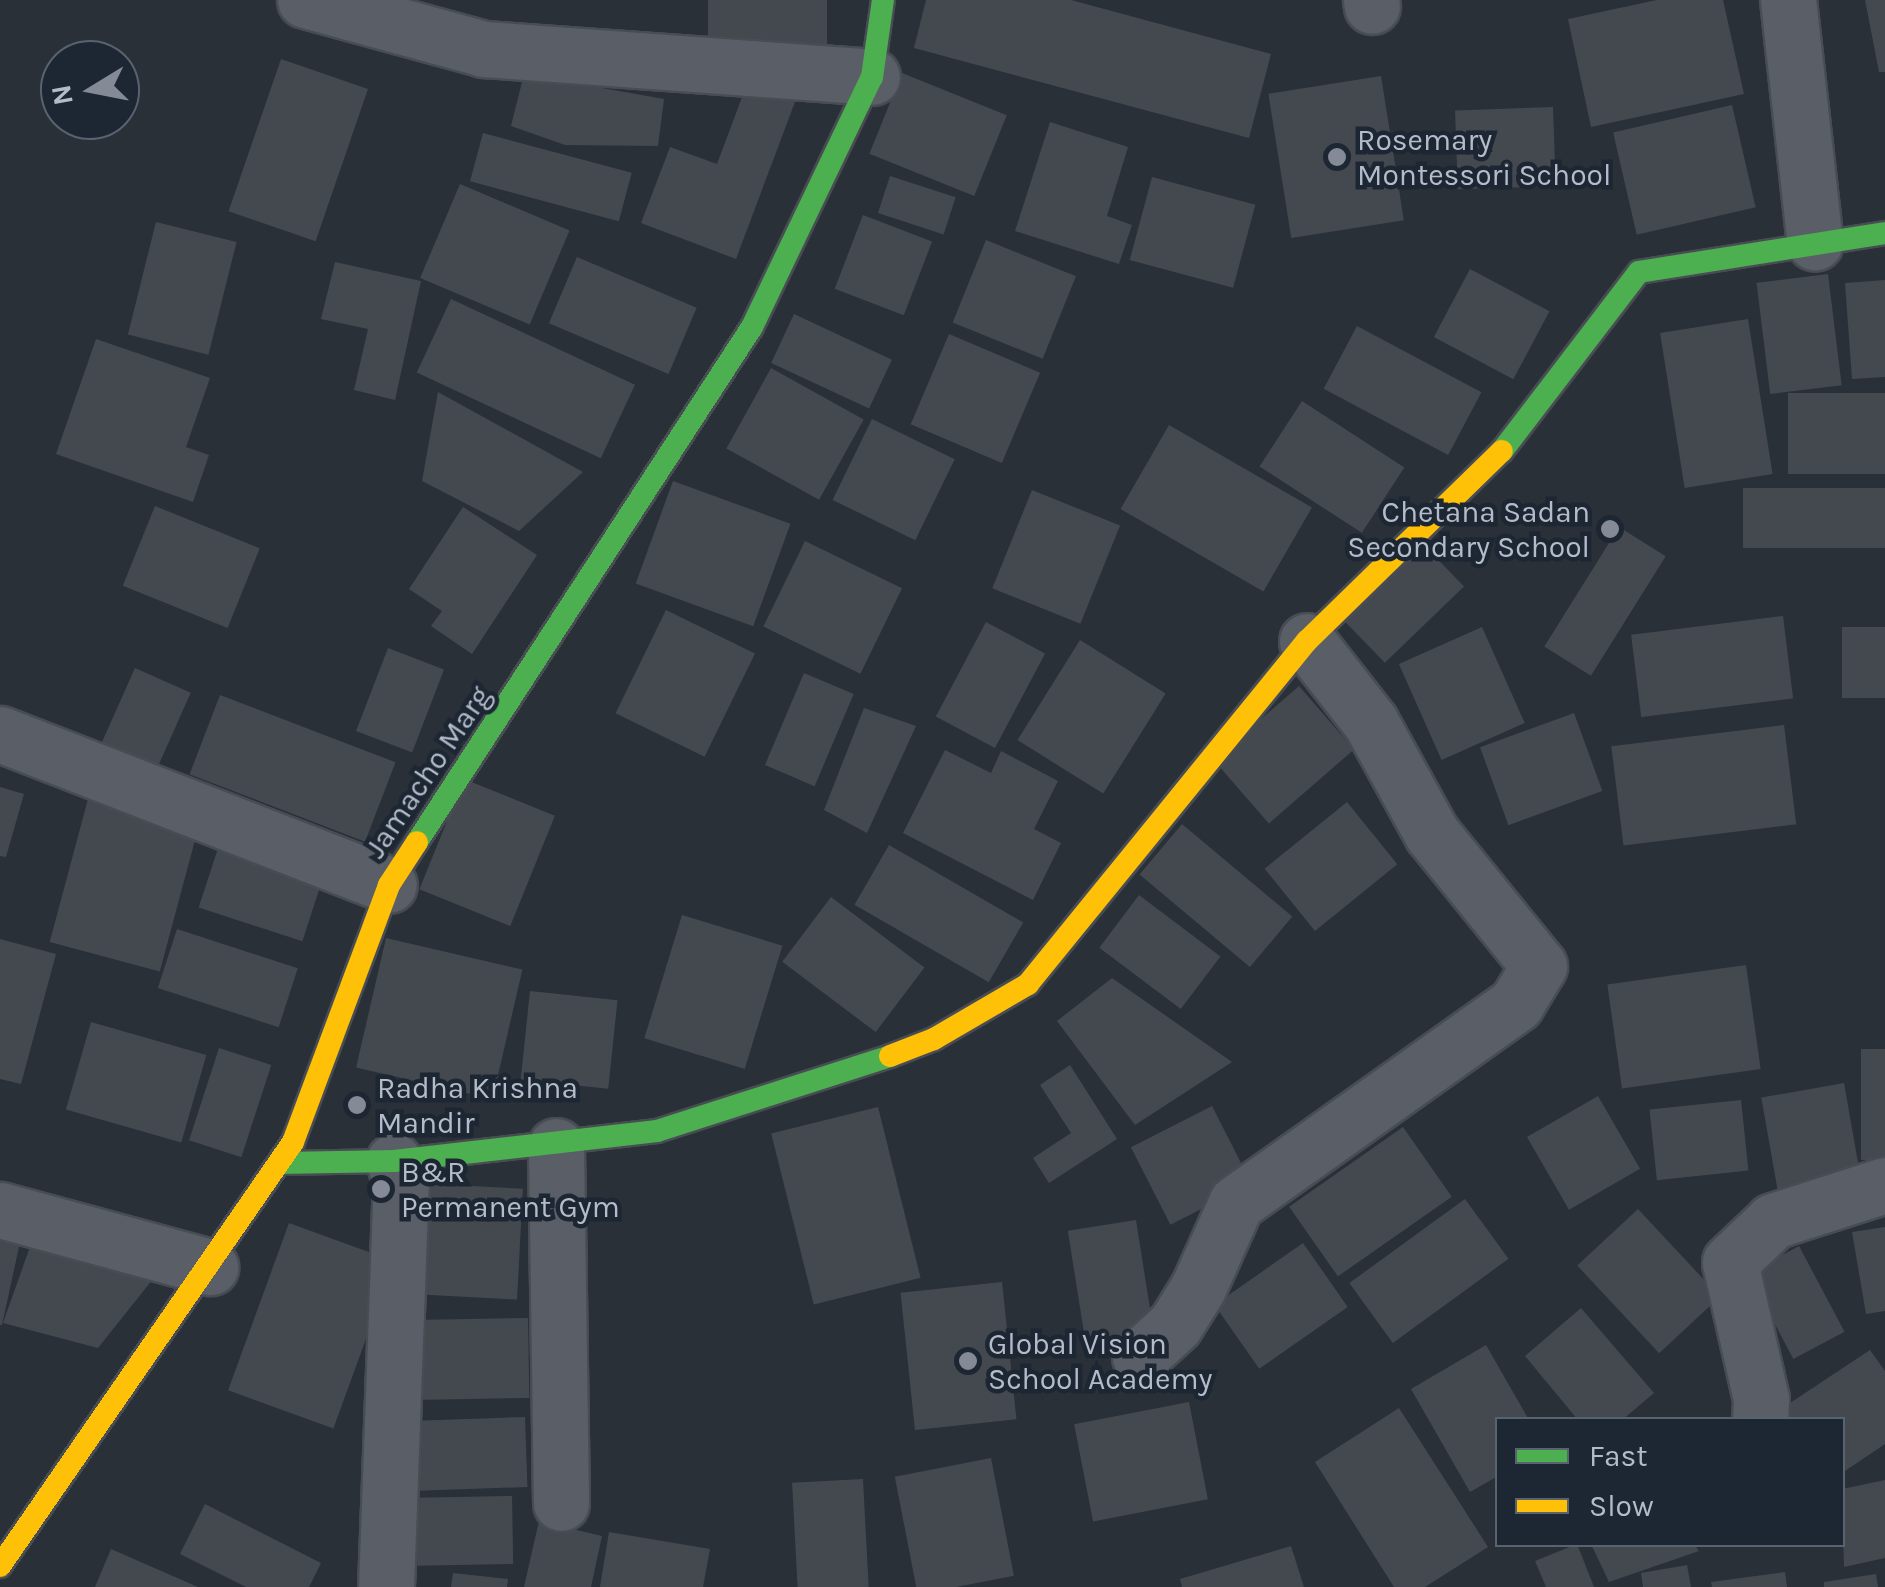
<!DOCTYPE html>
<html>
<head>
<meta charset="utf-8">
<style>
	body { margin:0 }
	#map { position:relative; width:1885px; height:1587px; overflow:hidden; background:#2a3038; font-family:Karla,sans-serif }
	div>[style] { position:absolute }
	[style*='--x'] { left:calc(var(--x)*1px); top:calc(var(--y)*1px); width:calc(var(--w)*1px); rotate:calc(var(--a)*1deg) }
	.building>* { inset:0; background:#444950; transform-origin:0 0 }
	.roads { filter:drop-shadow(2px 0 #484c53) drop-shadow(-2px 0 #484c53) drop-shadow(0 2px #484c53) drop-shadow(0 -2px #484c53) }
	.street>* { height:55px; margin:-27.5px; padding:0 27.5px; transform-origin:27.5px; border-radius:27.5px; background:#5a5e66 }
	.fast>* { height:22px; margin:-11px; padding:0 11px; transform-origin:11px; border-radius:11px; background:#4caf50 }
	.slow>* { height:22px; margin:-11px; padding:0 11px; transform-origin:11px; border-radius:11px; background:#ffc107 }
	.dots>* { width:28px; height:28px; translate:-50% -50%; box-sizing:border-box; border:5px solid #1d2633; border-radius:50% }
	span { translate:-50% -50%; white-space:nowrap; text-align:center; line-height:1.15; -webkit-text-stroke:9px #1d2633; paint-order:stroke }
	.poi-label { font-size:30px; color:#b4bcc9 }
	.left { translate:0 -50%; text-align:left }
	.right { translate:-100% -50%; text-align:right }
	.street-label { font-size:30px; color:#b4bcc9 }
	.legend { position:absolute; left:1495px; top:1417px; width:350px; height:130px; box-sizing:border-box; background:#1d2633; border:2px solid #59626f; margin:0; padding:12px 18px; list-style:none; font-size:30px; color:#b4bcc9 }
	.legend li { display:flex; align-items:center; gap:20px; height:50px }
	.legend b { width:50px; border:2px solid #59626f }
	.north { position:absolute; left:40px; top:40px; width:100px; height:100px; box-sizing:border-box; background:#1d2633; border:2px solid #59626f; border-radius:50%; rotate:260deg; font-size:28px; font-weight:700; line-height:40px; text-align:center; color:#b4bcc9 }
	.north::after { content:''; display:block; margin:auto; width:35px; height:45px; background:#848b96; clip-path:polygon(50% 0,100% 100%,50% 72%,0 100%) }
</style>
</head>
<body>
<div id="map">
	<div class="building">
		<div style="left:708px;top:0;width:119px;height:59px"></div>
		<div style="clip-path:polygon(926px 0,1071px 0,1271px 54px,1249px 138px,914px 48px)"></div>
		<div style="clip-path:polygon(1657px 0,1723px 0,1744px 94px,1591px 127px,1568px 19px)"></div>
		<div style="clip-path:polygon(1865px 0,1885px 0,1885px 72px,1879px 72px)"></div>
		<div style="left:281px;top:59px;width:92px;height:161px;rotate:19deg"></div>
		<div style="left:902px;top:73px;width:113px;height:87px;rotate:22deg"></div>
		<div style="clip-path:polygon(524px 74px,664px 99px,658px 146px,565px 145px,511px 126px)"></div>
		<div style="left:1381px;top:76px;width:146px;height:114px;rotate:81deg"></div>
		<div style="clip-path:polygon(747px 84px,795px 102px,736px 259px,641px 223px,670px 147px,717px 164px)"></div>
		<div style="left:1732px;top:105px;width:105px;height:122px;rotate:77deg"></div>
		<div style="left:1553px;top:107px;width:79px;height:98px;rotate:88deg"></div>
		<div style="clip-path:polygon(1050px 122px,1128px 147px,1107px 216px,1132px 225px,1119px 264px,1015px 231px)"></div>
		<div style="left:483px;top:133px;width:154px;height:50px;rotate:15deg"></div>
		<div style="left:890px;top:176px;width:69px;height:39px;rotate:18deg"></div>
		<div style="left:1152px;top:177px;width:107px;height:86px;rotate:15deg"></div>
		<div style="left:460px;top:184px;width:119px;height:102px;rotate:23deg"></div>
		<div style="left:863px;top:215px;width:74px;height:79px;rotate:21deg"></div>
		<div style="left:156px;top:222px;width:83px;height:116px;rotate:14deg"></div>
		<div style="left:986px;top:240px;width:97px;height:89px;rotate:22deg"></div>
		<div style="left:577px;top:257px;width:130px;height:72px;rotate:23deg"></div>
		<div style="clip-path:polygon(335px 262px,421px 281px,395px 400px,354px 390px,368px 329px,321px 319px)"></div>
		<div style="left:1470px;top:269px;width:90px;height:77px;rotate:28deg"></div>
		<div style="left:1828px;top:274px;width:112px;height:72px;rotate:83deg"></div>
		<div style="clip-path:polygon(1885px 280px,1885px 377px,1852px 379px,1845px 283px)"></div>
		<div style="left:451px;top:299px;width:203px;height:81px;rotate:25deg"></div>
		<div style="left:794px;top:314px;width:108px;height:54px;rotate:25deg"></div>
		<div style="left:1748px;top:319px;width:157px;height:89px;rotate:81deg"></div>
		<div style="left:1357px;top:326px;width:141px;height:71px;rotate:28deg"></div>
		<div style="left:949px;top:334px;width:99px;height:98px;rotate:23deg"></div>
		<div style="clip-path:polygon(96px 339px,210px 378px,186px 447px,209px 455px,193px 502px,56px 454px)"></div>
		<div style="left:771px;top:368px;width:106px;height:92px;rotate:29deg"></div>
		<div style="clip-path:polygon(438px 392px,583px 472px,519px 531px,422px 481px)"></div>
		<div style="left:1885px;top:393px;width:81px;height:97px;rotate:90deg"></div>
		<div style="left:1302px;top:401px;width:122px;height:78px;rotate:33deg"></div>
		<div style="left:872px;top:419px;width:92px;height:90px;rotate:26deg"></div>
		<div style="left:1169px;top:425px;width:165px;height:97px;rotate:30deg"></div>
		<div style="left:673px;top:481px;width:125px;height:109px;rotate:20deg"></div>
		<div style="left:1885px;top:488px;width:60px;height:142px;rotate:90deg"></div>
		<div style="left:1032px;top:490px;width:95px;height:106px;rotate:22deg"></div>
		<div style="left:155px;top:506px;width:113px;height:86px;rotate:22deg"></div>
		<div style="clip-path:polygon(463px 507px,537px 555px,472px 654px,431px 626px,442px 611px,409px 589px)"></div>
		<div style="left:1619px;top:527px;width:55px;height:141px;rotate:32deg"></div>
		<div style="left:805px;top:541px;width:108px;height:95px;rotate:26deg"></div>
		<div style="left:1423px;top:544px;width:59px;height:110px;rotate:46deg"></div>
		<div style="left:666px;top:610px;width:99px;height:115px;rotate:26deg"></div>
		<div style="left:1783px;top:616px;width:83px;height:153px;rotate:83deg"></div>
		<div style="left:986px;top:622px;width:67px;height:107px;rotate:28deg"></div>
		<div style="left:1482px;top:627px;width:105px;height:91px;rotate:66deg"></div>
		<div style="left:1885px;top:627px;width:71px;height:43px;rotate:90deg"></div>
		<div style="left:1080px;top:640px;width:101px;height:118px;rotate:32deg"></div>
		<div style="left:388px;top:648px;width:60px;height:89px;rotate:21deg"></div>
		<div style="left:135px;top:668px;width:61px;height:89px;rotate:24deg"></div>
		<div style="left:804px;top:673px;width:54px;height:100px;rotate:23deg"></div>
		<div style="left:1299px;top:686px;width:84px;height:113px;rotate:49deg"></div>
		<div style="left:220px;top:695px;width:188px;height:85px;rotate:21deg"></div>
		<div style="clip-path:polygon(864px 708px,916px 726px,867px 833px,824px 810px)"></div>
		<div style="left:1574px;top:713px;width:83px;height:100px;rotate:70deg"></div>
		<div style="left:1784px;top:725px;width:100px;height:174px;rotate:83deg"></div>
		<div style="clip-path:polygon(945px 750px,991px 773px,1001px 751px,1058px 781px,1034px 829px,1061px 843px,1033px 900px,903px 833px)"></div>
		<div style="left:464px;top:779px;width:98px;height:119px;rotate:22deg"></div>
		<div style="clip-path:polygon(0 787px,24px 794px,6px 857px,0 856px)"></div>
		<div style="left:88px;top:799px;width:114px;height:148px;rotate:15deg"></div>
		<div style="left:1347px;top:802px;width:80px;height:106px;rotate:51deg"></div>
		<div style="left:1182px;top:824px;width:144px;height:66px;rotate:40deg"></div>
		<div style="left:220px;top:842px;width:109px;height:69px;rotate:18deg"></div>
		<div style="left:889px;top:845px;width:155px;height:69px;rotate:30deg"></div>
		<div style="left:1139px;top:895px;width:102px;height:66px;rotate:37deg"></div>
		<div style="left:831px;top:897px;width:117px;height:81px;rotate:37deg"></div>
		<div style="left:682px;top:915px;width:105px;height:129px;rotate:17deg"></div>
		<div style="left:177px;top:929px;width:127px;height:62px;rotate:18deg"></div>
		<div style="left:386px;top:938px;width:140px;height:133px;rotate:13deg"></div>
		<div style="clip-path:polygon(0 939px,56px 954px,21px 1084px,0 1079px)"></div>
		<div style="left:1746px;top:965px;width:105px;height:140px;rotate:82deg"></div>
		<div style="clip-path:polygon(1112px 978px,1232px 1062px,1135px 1125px,1057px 1021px)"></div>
		<div style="left:530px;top:991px;width:88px;height:89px;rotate:6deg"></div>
		<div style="left:91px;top:1022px;width:120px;height:91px;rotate:16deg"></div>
		<div style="left:219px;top:1048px;width:55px;height:97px;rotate:18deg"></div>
		<div style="left:1861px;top:1049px;width:24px;height:111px"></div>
		<div style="clip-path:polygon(1070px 1065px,1117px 1139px,1049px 1183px,1033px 1158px,1071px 1133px,1040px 1085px)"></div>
		<div style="left:1844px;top:1083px;width:103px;height:84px;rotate:80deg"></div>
		<div style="left:1598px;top:1096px;width:84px;height:82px;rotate:60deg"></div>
		<div style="left:1741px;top:1100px;width:71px;height:92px;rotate:84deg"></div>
		<div style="left:1212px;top:1106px;width:87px;height:91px;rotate:63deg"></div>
		<div style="left:878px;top:1107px;width:176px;height:110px;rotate:76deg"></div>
		<div style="left:1403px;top:1127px;width:85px;height:139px;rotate:55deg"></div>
		<div style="left:413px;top:1183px;width:110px;height:111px;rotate:3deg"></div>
		<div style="left:1465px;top:1199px;width:74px;height:143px;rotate:54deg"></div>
		<div style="left:1638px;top:1209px;width:120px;height:83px;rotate:47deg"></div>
		<div style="left:1136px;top:1220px;width:113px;height:69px;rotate:81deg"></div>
		<div style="left:289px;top:1223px;width:112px;height:178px;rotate:20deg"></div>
		<div style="clip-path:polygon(1885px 1227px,1885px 1311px,1866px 1314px,1852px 1232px)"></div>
		<div style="clip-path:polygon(0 1228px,22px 1233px,2px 1325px,0 1325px)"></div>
		<div style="clip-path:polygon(32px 1241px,153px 1279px,98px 1348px,3px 1323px)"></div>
		<div style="left:1303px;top:1243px;width:78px;height:108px;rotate:55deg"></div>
		<div style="left:1799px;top:1246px;width:97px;height:58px;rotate:62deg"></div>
		<div style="left:1002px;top:1282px;width:138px;height:102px;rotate:84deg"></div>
		<div style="clip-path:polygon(1581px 1308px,1654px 1393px,1622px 1420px,1578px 1420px,1525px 1356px)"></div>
		<div style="left:528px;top:1318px;width:80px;height:115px;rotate:89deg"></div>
		<div style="clip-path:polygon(1486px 1345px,1529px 1420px,1498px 1420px,1498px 1476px,1470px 1492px,1411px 1389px)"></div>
		<div style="clip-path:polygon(1870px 1350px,1885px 1371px,1885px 1444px,1842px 1473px,1842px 1420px,1792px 1420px,1784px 1407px)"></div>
		<div style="left:1189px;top:1402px;width:99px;height:117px;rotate:79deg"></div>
		<div style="clip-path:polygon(1399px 1408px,1488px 1547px,1425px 1587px,1394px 1587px,1315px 1462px)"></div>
		<div style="left:525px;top:1417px;width:70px;height:108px;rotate:88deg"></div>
		<div style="left:991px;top:1458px;width:120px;height:98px;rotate:79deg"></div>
		<div style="left:863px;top:1479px;width:108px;height:71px;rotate:87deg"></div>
		<div style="clip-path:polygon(1885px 1480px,1885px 1558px,1844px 1567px,1842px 1489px)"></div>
		<div style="left:512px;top:1496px;width:68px;height:96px;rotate:89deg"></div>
		<div style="clip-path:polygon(205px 1504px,321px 1563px,309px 1587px,246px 1587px,180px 1554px)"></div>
		<div style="clip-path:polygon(539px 1521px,602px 1536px,591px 1587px,524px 1587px)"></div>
		<div style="clip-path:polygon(609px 1532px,710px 1549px,703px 1587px,600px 1587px)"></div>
		<div style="clip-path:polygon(1577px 1544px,1594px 1587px,1546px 1587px,1535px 1561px)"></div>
		<div style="clip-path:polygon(1591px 1544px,1694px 1544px,1699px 1551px,1609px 1582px)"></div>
		<div style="clip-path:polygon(1291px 1546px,1304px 1587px,1182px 1587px,1180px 1579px)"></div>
		<div style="clip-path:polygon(111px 1549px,198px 1587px,95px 1587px)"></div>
		<div style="clip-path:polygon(1687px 1565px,1691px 1587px,1643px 1587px,1641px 1573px)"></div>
		<div style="clip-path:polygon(1785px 1572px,1787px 1587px,1712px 1587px,1711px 1582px)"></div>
		<div style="clip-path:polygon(453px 1573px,508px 1579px,507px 1587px,451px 1587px)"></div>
		<div style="clip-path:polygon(1876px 1574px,1878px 1587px,1824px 1587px,1824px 1582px)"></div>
	</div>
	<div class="roads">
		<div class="street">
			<div style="--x:305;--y:0;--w:186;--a:15.3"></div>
			<div style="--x:484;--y:49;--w:389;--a:4.1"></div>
			<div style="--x:1371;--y:0;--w:6;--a:81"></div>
			<div style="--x:1788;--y:0;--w:244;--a:83.7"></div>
			<div style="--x:0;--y:734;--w:417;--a:21.2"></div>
			<div style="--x:556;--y:1146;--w:357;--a:89.2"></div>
			<div style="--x:0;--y:1210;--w:218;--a:15.2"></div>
			<div style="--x:1140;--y:1357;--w:47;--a:-42.4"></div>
			<div style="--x:1175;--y:1325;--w:44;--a:-58.1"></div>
			<div style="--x:1198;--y:1288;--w:93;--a:-65.9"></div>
			<div style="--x:1236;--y:1203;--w:344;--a:-35.4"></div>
			<div style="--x:1516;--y:1004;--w:44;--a:-58.8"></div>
			<div style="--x:1539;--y:966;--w:170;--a:-129"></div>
			<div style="--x:1432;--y:834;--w:127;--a:-118.8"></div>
			<div style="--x:1371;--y:723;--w:104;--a:-128"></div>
			<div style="--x:1760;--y:1420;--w:21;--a:-87"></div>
			<div style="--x:1761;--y:1399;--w:140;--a:-102.8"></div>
			<div style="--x:1730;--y:1262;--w:59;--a:-43.6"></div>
			<div style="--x:1773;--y:1221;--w:118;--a:-17.8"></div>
			<div style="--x:386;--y:1587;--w:404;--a:-87.9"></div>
			<div style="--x:401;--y:1183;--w:23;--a:-108"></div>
		</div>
		<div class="fast">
			<div style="--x:1502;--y:451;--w:225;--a:-52.6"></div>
			<div style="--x:1639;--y:272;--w:249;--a:-9"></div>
			<div style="--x:417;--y:842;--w:614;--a:-56.96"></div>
			<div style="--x:752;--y:327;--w:277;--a:-64.4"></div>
			<div style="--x:872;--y:77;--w:78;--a:-81.9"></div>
			<div style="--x:279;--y:1163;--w:115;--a:-1"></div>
			<div style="--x:394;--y:1161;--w:265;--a:-6.5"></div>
			<div style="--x:657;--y:1131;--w:245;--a:-17.8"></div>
		</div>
		<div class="slow">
			<div style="--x:890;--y:1056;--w:47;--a:-21.1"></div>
			<div style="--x:934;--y:1039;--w:109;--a:-30.3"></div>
			<div style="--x:1028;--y:984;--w:442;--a:-50.9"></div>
			<div style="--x:1307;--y:641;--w:272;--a:-44.3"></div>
			<div style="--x:0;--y:1566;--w:515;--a:-55.35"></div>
			<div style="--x:293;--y:1142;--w:274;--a:-69.5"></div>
			<div style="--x:389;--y:885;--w:51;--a:-56.9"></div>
		</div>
	</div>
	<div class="dots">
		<div style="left:1337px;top:157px;background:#848b96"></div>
		<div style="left:1610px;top:529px;background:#848b96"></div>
		<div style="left:357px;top:1105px;background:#848b96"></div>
		<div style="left:381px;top:1189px;background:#848b96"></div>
		<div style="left:968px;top:1361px;background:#848b96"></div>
	</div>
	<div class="poi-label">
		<span class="left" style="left:1357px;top:157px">Rosemary<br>Montessori School</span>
		<span class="right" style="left:1590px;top:529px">Chetana Sadan<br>Secondary School</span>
		<span class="left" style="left:377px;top:1105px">Radha Krishna<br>Mandir</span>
		<span class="left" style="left:401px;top:1189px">B&amp;R<br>Permanent Gym</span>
		<span class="left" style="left:988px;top:1361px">Global Vision<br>School Academy</span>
	</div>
	<div class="street-label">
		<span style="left:428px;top:772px;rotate:-56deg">Jamacho Marg</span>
	</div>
	<ul class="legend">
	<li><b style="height:12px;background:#4caf50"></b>Fast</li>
	<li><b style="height:12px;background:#ffc107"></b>Slow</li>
	</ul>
	<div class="north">N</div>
</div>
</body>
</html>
